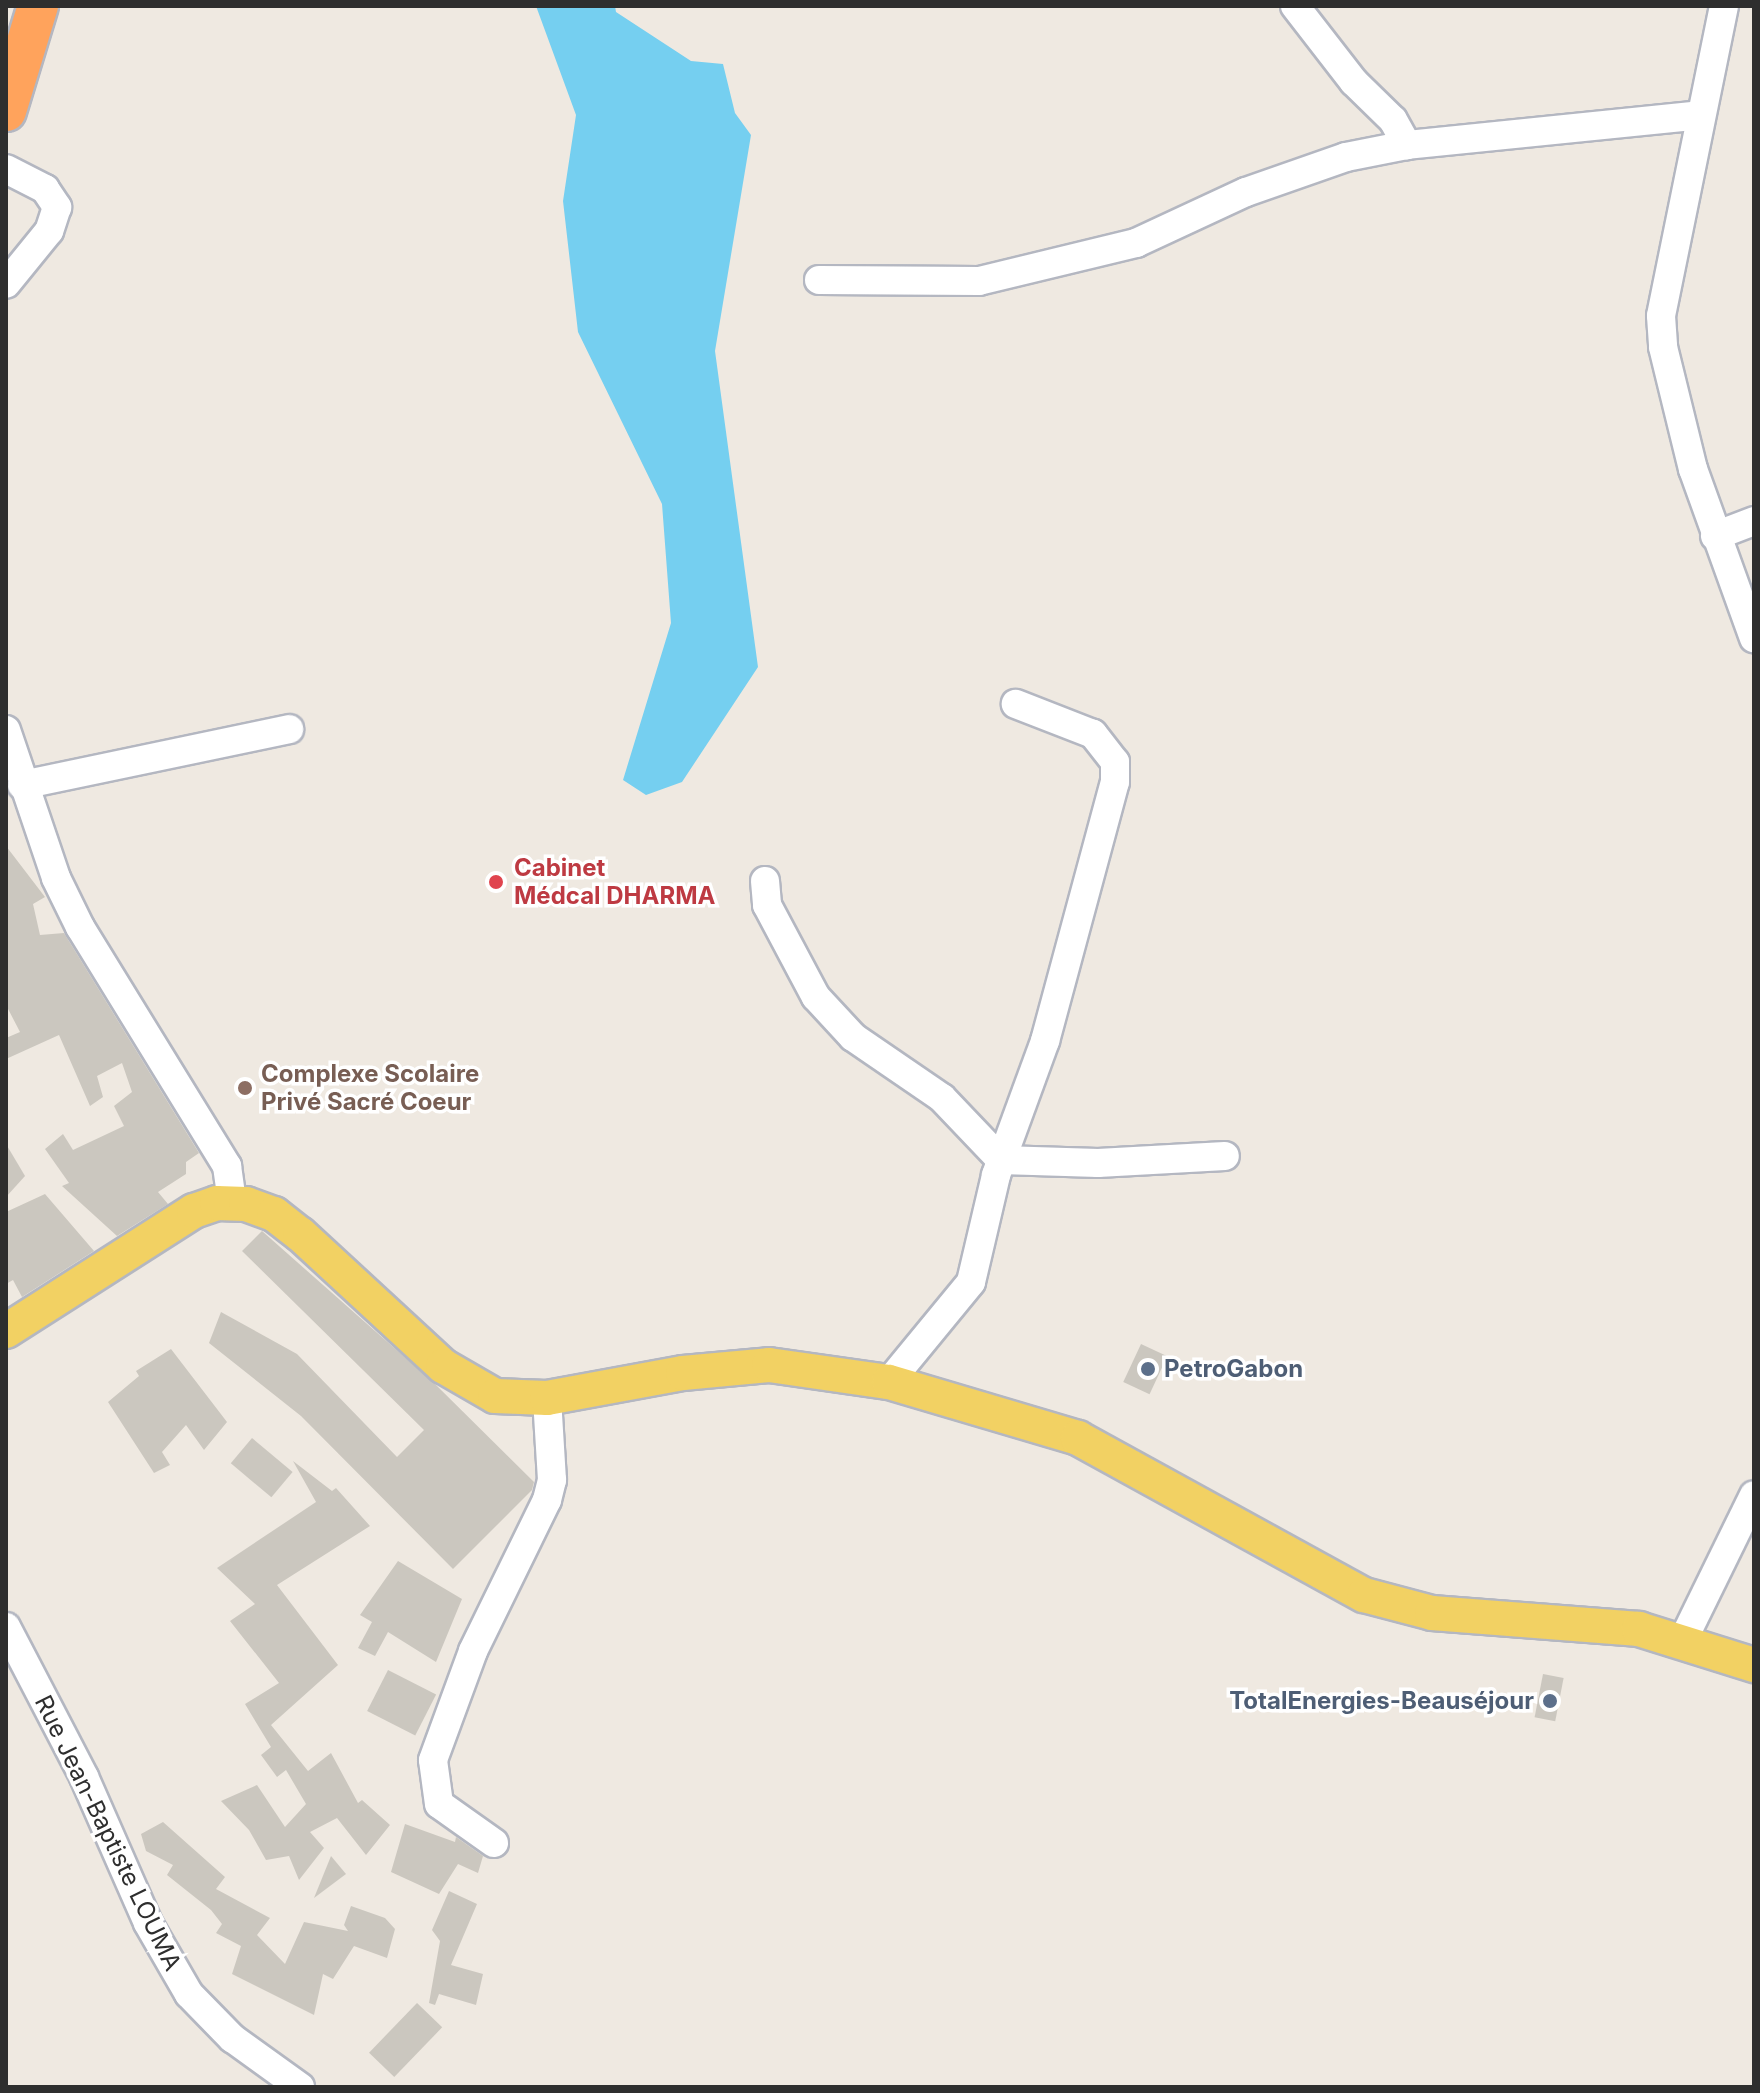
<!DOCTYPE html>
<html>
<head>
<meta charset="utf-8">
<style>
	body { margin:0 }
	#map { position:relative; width:1760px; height:2093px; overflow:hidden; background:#efe9e1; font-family:Inter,sans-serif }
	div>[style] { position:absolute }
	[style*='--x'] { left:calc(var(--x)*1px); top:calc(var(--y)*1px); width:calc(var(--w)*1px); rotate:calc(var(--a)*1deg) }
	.water>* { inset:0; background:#75cff0 }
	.building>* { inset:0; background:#cbc7bf; transform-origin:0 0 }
	.roads { filter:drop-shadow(2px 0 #b4b7c1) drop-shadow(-2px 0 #b4b7c1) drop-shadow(0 2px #b4b7c1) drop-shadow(0 -2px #b4b7c1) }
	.minor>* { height:28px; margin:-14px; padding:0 14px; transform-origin:14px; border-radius:14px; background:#fff }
	.major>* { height:34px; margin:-17px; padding:0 17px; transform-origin:17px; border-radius:17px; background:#f2d163 }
	.highway>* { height:40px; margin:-20px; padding:0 20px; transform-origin:20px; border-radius:20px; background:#ffa35c }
	.dots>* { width:22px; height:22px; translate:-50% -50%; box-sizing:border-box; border:4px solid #fff; border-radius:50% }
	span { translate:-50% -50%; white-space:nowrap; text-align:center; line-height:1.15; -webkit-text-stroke:7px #fff; paint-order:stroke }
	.health-label { font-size:24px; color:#be3a42; font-weight:700 }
	.left { translate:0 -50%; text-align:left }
	.education-label { font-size:24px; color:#785e54; font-weight:700 }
	.service-label { font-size:24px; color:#4e5e75; font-weight:700 }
	.right { translate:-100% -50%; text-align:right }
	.street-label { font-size:24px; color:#2e2e2e }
	.frame { position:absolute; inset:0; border:8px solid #2e2e2e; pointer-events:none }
</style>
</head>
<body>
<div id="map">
	<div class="water">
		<div style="clip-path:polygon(536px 6px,615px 6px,616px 12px,691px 61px,723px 64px,735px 113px,751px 135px,715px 351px,758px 667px,682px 782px,646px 795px,623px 780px,671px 623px,662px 504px,578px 332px,563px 201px,576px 115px)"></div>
	</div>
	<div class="building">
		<div style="clip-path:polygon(6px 846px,45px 897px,33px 904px,40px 935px,64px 933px,199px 1153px,186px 1162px,186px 1174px,158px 1192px,168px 1204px,117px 1236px,62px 1186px,69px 1183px,45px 1149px,63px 1134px,73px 1150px,124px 1126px,114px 1106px,132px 1092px,122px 1063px,97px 1076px,103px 1097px,90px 1106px,59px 1035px,6px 1059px,6px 1038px,20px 1032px,6px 1005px)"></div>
		<div style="clip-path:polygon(6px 1144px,25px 1176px,6px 1197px)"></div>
		<div style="clip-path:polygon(45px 1194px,94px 1251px,22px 1297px,13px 1280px,6px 1284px,6px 1212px)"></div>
		<div style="clip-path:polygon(262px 1231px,435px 1384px,534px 1482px,532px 1490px,453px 1569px,301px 1416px,209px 1343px,221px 1312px,297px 1354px,397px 1457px,424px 1430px,242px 1251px)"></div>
		<div style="left:1141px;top:1344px;width:29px;height:42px;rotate:25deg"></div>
		<div style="clip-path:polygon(171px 1349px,227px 1422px,204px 1450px,186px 1425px,162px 1452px,170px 1465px,154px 1473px,108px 1402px,139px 1376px,136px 1371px)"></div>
		<div style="left:252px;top:1438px;width:53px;height:33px;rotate:40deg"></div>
		<div style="clip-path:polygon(293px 1461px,332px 1491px,336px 1488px,370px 1526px,277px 1585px,338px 1665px,271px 1725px,308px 1771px,331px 1753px,358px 1803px,362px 1800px,390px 1825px,366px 1855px,337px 1818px,310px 1832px,324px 1848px,299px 1880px,289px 1856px,266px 1860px,249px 1830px,221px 1801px,257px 1785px,285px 1827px,306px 1804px,286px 1770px,277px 1777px,261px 1755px,271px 1747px,245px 1704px,279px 1683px,230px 1621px,255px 1604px,217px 1568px,316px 1502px)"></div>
		<div style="clip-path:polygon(398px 1561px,462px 1599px,436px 1662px,388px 1632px,375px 1656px,358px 1648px,372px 1622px,360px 1615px)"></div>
		<div style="left:388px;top:1670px;width:54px;height:46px;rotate:27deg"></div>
		<div style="left:1543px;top:1674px;width:21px;height:44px;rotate:11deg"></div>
		<div style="clip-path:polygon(163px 1822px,225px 1877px,216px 1889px,270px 1918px,257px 1935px,285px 1964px,304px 1922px,348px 1931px,344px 1925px,351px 1906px,385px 1918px,395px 1929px,387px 1958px,354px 1946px,333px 1979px,323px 1974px,314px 2015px,232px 1974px,241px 1946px,216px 1933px,222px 1924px,211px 1910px,167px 1875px,173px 1865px,146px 1851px,141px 1834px)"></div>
		<div style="clip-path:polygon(405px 1824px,455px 1842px,456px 1837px,483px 1856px,478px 1873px,458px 1864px,439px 1894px,391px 1872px)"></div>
		<div style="clip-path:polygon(331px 1856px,346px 1874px,314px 1898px)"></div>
		<div style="clip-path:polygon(449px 1891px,477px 1904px,451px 1965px,483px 1974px,476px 2005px,439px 1994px,435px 2005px,429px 2003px,440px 1941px,432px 1930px)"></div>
		<div style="left:417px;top:2003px;width:35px;height:69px;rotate:44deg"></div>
	</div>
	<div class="roads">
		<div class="minor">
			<div style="--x:1295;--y:6;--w:96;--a:52.2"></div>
			<div style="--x:1354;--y:82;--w:54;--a:44.3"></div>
			<div style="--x:1393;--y:120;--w:29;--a:61"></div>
			<div style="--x:1724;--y:6;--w:316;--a:101.5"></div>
			<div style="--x:1661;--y:316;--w:31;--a:86"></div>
			<div style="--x:1663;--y:347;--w:126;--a:76.2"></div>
			<div style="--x:1693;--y:469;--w:180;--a:70.2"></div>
			<div style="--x:6;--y:169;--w:44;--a:27.1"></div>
			<div style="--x:45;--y:189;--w:22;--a:56"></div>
			<div style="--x:57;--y:207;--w:25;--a:108"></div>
			<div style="--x:49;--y:231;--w:68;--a:129.1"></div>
			<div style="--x:819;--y:280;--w:160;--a:0.4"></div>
			<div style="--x:979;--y:281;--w:162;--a:-13.6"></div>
			<div style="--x:1136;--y:243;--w:121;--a:-24.9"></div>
			<div style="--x:1246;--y:192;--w:106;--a:-19.3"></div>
			<div style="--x:1346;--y:157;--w:62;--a:-11.1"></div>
			<div style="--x:1407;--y:145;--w:295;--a:-5.8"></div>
			<div style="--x:1715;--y:536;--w:42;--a:-21"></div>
			<div style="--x:6;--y:730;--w:156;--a:71.3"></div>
			<div style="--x:56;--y:878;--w:55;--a:63.9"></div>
			<div style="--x:80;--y:927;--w:281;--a:58.4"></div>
			<div style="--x:227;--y:1166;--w:37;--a:82"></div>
			<div style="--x:22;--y:785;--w:273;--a:-11.8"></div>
			<div style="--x:765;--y:881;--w:24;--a:85"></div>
			<div style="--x:767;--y:905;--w:104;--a:62"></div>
			<div style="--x:816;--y:997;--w:54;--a:47.2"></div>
			<div style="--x:853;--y:1037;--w:108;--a:34.4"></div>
			<div style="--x:942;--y:1098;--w:86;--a:46.4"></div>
			<div style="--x:1001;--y:1160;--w:97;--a:1.8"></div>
			<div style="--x:1098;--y:1163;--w:127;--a:-3.2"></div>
			<div style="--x:889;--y:1382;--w:129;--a:-50.6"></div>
			<div style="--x:971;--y:1282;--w:110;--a:-76.8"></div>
			<div style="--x:996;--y:1175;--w:143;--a:-69.9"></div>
			<div style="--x:1045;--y:1041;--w:268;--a:-74.9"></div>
			<div style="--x:1115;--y:782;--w:20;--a:-90"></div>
			<div style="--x:1115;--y:762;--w:36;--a:-128"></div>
			<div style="--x:1093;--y:734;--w:83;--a:-158.7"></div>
			<div style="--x:6;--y:1627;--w:169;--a:62.5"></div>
			<div style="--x:84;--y:1777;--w:159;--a:66.3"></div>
			<div style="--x:148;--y:1923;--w:82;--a:60"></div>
			<div style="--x:189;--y:1994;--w:62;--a:45.7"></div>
			<div style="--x:232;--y:2038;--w:84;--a:35.8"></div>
			<div style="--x:1683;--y:1640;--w:161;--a:-63.9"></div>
			<div style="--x:494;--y:1843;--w:67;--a:-144.7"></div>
			<div style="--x:439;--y:1804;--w:44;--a:-97.8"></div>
			<div style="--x:433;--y:1760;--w:116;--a:-69.8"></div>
			<div style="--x:473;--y:1651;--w:168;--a:-63.9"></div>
			<div style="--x:547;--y:1500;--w:21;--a:-76"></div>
			<div style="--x:552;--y:1480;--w:82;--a:-93.5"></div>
		</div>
		<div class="major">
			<div style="--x:6;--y:1331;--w:223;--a:-32.6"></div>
			<div style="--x:194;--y:1211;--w:24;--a:-19"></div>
			<div style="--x:217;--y:1203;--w:29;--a:2"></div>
			<div style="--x:246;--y:1204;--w:30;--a:20"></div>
			<div style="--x:274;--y:1214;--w:33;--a:38"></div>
			<div style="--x:300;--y:1234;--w:195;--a:42.7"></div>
			<div style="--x:443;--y:1366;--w:60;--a:30"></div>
			<div style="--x:495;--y:1396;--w:52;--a:2.2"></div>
			<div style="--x:547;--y:1398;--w:138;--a:-10.4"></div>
			<div style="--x:683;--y:1373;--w:86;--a:-5.3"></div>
			<div style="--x:769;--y:1365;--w:121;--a:8.1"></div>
			<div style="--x:889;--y:1382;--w:197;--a:16.5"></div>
			<div style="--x:1078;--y:1438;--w:326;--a:28.8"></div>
			<div style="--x:1364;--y:1595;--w:70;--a:14.8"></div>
			<div style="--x:1432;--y:1613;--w:208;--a:4.4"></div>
			<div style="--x:1639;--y:1629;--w:121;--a:17.4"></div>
		</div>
		<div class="highway">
			<div style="--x:6;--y:111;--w:110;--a:-73.1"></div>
		</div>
	</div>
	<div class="dots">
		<div style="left:496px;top:882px;background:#e0444e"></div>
		<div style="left:245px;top:1088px;background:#8d6e63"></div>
		<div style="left:1148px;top:1369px;background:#5c6f8a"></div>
		<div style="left:1550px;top:1701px;background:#5c6f8a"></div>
	</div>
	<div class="health-label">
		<span class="left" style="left:514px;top:882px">Cabinet<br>Médcal DHARMA</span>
	</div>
	<div class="education-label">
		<span class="left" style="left:261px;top:1088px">Complexe Scolaire<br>Privé Sacré Coeur</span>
	</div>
	<div class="service-label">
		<span class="left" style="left:1164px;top:1369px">PetroGabon</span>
		<span class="right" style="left:1534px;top:1701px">TotalEnergies-Beauséjour</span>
	</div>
	<div class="street-label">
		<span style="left:108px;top:1833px;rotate:64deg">Rue Jean-Baptiste LOUMA</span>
	</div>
	<div class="frame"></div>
</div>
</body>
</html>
